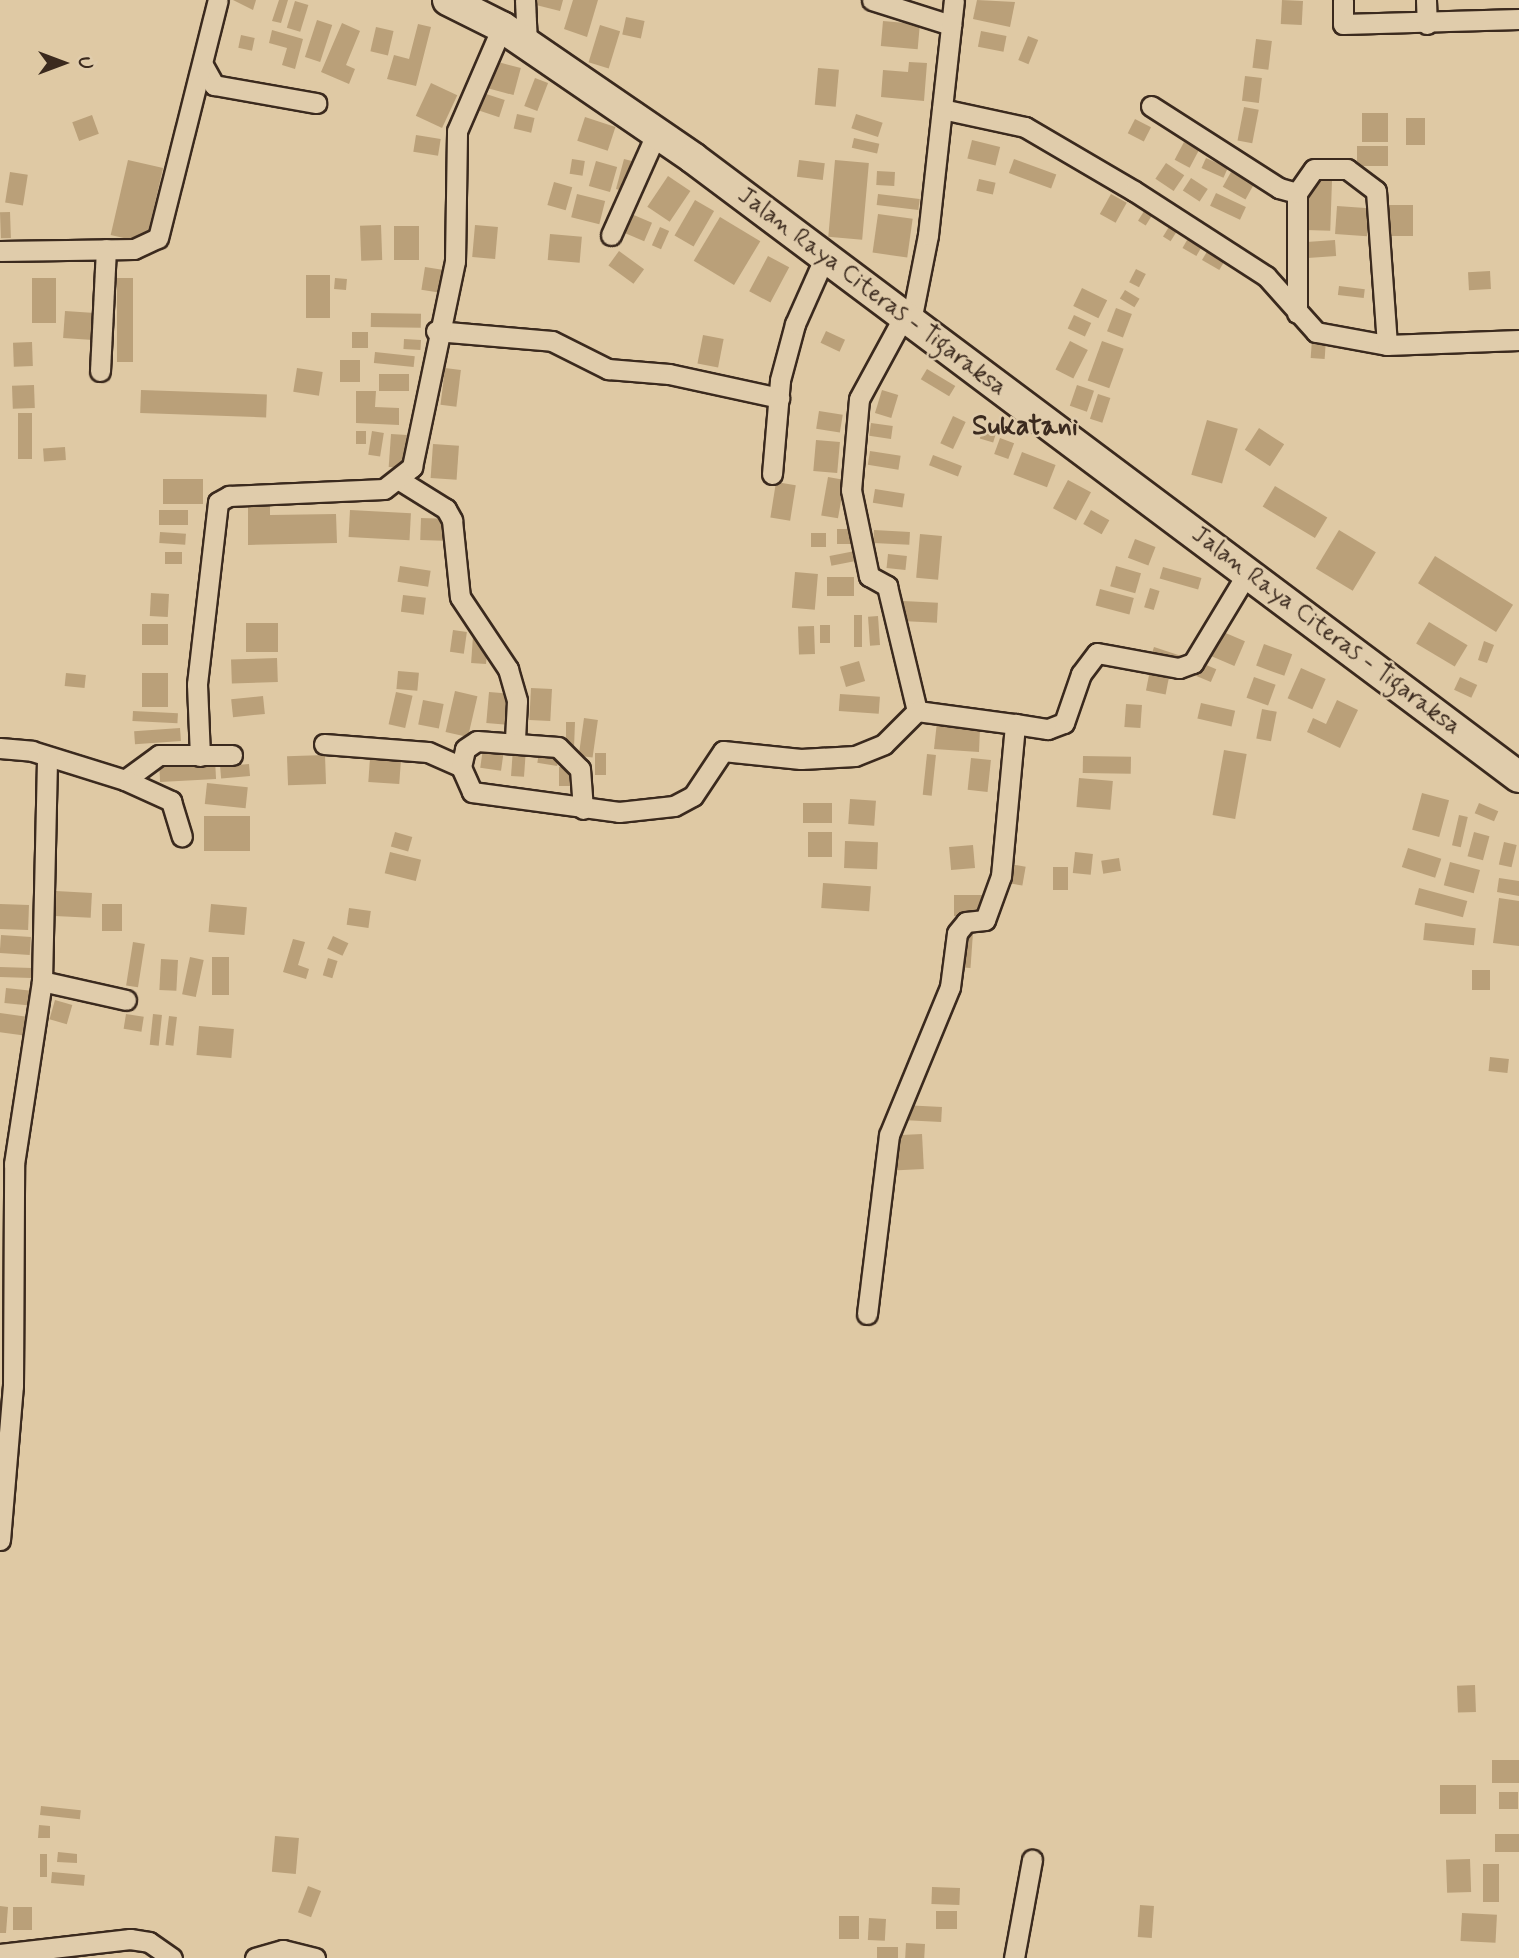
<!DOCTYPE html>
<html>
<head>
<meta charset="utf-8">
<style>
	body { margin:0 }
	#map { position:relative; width:1519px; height:1958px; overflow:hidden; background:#dfc9a4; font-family:Mynerve,sans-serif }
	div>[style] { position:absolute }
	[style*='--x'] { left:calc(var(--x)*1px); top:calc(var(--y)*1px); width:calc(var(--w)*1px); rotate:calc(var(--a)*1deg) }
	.building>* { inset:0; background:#baa079; transform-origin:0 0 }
	.roads { filter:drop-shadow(2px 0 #3b2a1e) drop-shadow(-2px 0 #3b2a1e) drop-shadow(0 2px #3b2a1e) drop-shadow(0 -2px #3b2a1e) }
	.minor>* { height:19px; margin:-9.5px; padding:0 9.5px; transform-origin:9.5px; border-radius:9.5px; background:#e0ccab }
	.primary>* { height:30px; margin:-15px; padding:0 15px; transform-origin:15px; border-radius:15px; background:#e0ccab }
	span { translate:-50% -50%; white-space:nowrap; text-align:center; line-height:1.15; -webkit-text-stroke:5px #e0ccab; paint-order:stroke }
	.street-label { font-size:24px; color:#3b2a1e }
	.quarter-label { font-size:28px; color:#3b2a1e; font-weight:700 }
	.north { position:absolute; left:28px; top:28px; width:70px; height:70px; -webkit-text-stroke:5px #e0ccab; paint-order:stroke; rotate:90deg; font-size:19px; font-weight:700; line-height:28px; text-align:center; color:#3b2a1e }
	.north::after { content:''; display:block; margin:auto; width:24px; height:32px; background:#3b2a1e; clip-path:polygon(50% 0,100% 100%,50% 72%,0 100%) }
</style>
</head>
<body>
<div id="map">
	<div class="building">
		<div style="clip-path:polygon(233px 0,256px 0,253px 10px)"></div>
		<div style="clip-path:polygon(279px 0,288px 0,281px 23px,272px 21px)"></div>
		<div style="clip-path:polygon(537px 0,563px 0,560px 11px,536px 5px)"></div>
		<div style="clip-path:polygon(573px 0,598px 0,587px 37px,564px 29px)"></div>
		<div style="clip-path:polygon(977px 0,1015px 2px,1010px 27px,973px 19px)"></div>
		<div style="left:1282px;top:0;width:21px;height:24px;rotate:3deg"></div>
		<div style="left:295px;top:1px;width:14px;height:28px;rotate:17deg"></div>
		<div style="left:626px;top:17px;width:19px;height:18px;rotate:12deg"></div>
		<div style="left:317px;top:20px;width:16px;height:39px;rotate:18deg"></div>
		<div style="left:883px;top:21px;width:37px;height:25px;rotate:5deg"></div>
		<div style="clip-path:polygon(342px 23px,360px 31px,346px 65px,355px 69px,349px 84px,321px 72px)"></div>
		<div style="clip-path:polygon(418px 24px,431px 27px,416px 86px,387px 79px,394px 55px,409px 59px)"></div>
		<div style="left:600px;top:25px;width:21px;height:39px;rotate:17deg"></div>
		<div style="left:376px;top:27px;width:18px;height:25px;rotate:13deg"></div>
		<div style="clip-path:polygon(272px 30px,303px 39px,295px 69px,282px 65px,287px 48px,269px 43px)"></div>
		<div style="left:981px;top:31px;width:26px;height:16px;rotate:11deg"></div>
		<div style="left:241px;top:35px;width:14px;height:13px;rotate:12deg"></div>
		<div style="left:1028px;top:36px;width:11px;height:26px;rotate:22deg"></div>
		<div style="left:1256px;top:39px;width:16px;height:29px;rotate:7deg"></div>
		<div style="left:487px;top:59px;width:35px;height:28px;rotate:15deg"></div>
		<div style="clip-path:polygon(909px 62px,927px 63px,924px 101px,881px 97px,883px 70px,908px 72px)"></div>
		<div style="left:818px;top:68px;width:21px;height:37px;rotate:5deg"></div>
		<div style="left:1245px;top:76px;width:17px;height:25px;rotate:7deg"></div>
		<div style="left:535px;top:78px;width:14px;height:30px;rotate:21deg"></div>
		<div style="left:431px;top:83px;width:29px;height:36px;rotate:25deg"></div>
		<div style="left:480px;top:92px;width:26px;height:18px;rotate:18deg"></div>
		<div style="left:1244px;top:107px;width:15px;height:34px;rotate:11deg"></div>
		<div style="left:1362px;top:113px;width:26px;height:29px"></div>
		<div style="left:517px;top:114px;width:18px;height:15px;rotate:13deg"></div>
		<div style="left:856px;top:114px;width:28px;height:15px;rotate:18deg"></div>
		<div style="left:92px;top:115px;width:20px;height:21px;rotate:70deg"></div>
		<div style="left:585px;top:117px;width:32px;height:25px;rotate:18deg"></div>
		<div style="left:1406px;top:118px;width:19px;height:27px"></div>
		<div style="left:1135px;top:119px;width:18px;height:16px;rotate:27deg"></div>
		<div style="left:416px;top:135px;width:25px;height:17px;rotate:9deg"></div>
		<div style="left:854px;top:138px;width:26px;height:10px;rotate:13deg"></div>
		<div style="left:972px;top:140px;width:29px;height:19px;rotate:14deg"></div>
		<div style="left:1184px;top:142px;width:17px;height:20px;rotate:28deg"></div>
		<div style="left:1388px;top:146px;width:20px;height:31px;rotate:90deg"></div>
		<div style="left:1206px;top:158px;width:24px;height:11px;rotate:24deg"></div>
		<div style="left:572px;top:159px;width:13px;height:15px;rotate:9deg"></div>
		<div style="left:624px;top:159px;width:11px;height:31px;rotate:15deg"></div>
		<div style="left:1014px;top:159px;width:45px;height:15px;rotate:20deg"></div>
		<div style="left:128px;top:160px;width:36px;height:77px;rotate:13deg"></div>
		<div style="left:799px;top:160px;width:26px;height:17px;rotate:7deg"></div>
		<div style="left:835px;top:160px;width:34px;height:77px;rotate:5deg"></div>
		<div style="left:596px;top:161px;width:22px;height:26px;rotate:16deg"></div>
		<div style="left:1166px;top:163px;width:22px;height:19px;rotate:34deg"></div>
		<div style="left:877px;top:171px;width:18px;height:14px;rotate:3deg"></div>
		<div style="left:10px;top:172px;width:18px;height:31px;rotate:9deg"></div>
		<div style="left:1231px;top:172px;width:26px;height:17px;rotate:29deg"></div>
		<div style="left:668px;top:176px;width:27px;height:37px;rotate:34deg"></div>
		<div style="left:1191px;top:178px;width:20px;height:15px;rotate:33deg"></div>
		<div style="left:979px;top:179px;width:17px;height:12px;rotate:13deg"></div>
		<div style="left:1307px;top:180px;width:25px;height:50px;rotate:2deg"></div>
		<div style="left:554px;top:182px;width:19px;height:24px;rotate:16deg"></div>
		<div style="left:1216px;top:193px;width:33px;height:14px;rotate:25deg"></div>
		<div style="left:577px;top:194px;width:29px;height:24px;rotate:14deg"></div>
		<div style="left:878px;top:194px;width:42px;height:11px;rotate:7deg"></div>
		<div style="left:1111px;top:194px;width:18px;height:23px;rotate:29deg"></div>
		<div style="left:695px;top:200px;width:22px;height:41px;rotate:30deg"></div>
		<div style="left:1386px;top:205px;width:27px;height:31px"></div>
		<div style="left:1337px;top:206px;width:32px;height:28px;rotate:4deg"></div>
		<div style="left:1146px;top:208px;width:9px;height:15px;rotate:32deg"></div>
		<div style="left:10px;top:212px;width:26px;height:10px;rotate:88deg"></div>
		<div style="left:629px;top:213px;width:25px;height:20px;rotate:23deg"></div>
		<div style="left:878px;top:214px;width:35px;height:39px;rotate:8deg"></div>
		<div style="left:720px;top:217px;width:47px;height:51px;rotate:31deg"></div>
		<div style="left:1172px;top:222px;width:9px;height:17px;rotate:32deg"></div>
		<div style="left:381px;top:225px;width:35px;height:21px;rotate:88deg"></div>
		<div style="left:475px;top:225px;width:23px;height:32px;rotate:5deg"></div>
		<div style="left:394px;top:226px;width:25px;height:34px"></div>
		<div style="left:660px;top:227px;width:10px;height:20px;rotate:24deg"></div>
		<div style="left:550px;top:234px;width:32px;height:26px;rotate:5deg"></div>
		<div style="left:1190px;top:235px;width:16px;height:15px;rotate:30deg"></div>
		<div style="left:1335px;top:240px;width:16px;height:32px;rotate:86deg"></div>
		<div style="left:1209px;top:248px;width:20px;height:14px;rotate:30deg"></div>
		<div style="left:619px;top:251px;width:31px;height:18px;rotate:36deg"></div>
		<div style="left:768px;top:256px;width:24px;height:40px;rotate:28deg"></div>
		<div style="left:425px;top:267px;width:19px;height:23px;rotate:9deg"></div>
		<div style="left:1136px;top:269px;width:11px;height:15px;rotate:27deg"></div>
		<div style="left:1490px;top:271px;width:18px;height:22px;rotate:87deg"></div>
		<div style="left:306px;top:275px;width:24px;height:43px"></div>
		<div style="left:32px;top:278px;width:24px;height:45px"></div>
		<div style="left:117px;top:278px;width:16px;height:84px"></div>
		<div style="left:335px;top:278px;width:12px;height:11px;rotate:5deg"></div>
		<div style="left:1339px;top:286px;width:26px;height:9px;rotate:7deg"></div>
		<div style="left:1082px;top:288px;width:28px;height:20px;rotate:26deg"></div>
		<div style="left:1125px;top:290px;width:17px;height:10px;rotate:31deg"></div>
		<div style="left:1116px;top:308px;width:17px;height:25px;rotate:21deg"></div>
		<div style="left:65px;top:311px;width:30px;height:27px;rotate:4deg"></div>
		<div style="left:371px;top:313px;width:50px;height:14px;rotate:1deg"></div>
		<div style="left:1074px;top:315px;width:19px;height:15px;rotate:25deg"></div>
		<div style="left:826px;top:331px;width:21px;height:13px;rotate:25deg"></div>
		<div style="left:352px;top:332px;width:16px;height:16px"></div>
		<div style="left:703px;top:335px;width:21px;height:29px;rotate:11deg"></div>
		<div style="left:404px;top:339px;width:17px;height:10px;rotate:3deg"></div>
		<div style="left:1312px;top:339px;width:14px;height:19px;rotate:4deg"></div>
		<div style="left:1070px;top:341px;width:20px;height:32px;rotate:27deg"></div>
		<div style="left:1102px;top:341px;width:23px;height:42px;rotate:20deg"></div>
		<div style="left:32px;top:342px;width:24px;height:19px;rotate:88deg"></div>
		<div style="left:375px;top:352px;width:40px;height:11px;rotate:6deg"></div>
		<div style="left:340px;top:360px;width:20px;height:22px"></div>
		<div style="left:297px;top:368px;width:26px;height:24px;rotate:9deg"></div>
		<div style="left:445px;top:368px;width:16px;height:37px;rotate:7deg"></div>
		<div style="left:927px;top:369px;width:33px;height:12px;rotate:31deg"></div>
		<div style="left:379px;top:374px;width:30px;height:17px"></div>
		<div style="left:34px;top:385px;width:23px;height:22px;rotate:88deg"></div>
		<div style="left:1077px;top:385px;width:18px;height:22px;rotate:19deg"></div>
		<div style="left:141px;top:390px;width:126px;height:23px;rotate:2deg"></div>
		<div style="left:882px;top:390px;width:17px;height:24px;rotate:17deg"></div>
		<div style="clip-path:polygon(356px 391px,376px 391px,375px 407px,399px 408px,399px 425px,356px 423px)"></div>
		<div style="left:1098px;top:394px;width:13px;height:26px;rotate:18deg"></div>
		<div style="left:819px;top:411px;width:24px;height:18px;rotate:9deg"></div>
		<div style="left:18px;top:413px;width:14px;height:46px"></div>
		<div style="left:953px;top:416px;width:14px;height:30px;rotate:25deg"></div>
		<div style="left:1207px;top:420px;width:32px;height:57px;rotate:16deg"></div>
		<div style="left:871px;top:423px;width:22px;height:13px;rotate:8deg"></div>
		<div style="left:983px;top:428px;width:14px;height:11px;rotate:17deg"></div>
		<div style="left:1259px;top:428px;width:30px;height:26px;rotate:33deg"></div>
		<div style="left:356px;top:431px;width:10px;height:13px"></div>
		<div style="left:372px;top:431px;width:12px;height:24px;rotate:9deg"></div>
		<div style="left:391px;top:434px;width:16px;height:33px;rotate:4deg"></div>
		<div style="left:1000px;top:438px;width:15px;height:17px;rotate:20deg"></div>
		<div style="left:816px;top:440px;width:24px;height:31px;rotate:5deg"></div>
		<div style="left:433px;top:444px;width:26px;height:34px;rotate:4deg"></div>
		<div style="left:65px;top:447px;width:13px;height:22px;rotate:86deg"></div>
		<div style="left:870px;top:451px;width:31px;height:14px;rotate:9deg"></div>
		<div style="left:1022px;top:452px;width:36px;height:24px;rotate:21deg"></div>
		<div style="left:933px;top:455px;width:31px;height:11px;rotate:21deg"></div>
		<div style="left:828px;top:477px;width:17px;height:39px;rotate:10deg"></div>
		<div style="left:163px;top:479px;width:40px;height:25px"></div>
		<div style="left:1068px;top:480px;width:26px;height:32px;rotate:28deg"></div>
		<div style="left:776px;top:482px;width:20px;height:36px;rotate:9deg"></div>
		<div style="left:1275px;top:486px;width:61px;height:24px;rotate:31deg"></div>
		<div style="left:875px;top:489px;width:30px;height:14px;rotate:9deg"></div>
		<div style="clip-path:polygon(270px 500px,270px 515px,336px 514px,337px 543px,248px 545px,248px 501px)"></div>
		<div style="left:159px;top:510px;width:29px;height:15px"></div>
		<div style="left:350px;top:510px;width:61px;height:27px;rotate:3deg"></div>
		<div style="left:1091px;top:510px;width:21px;height:16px;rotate:29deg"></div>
		<div style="left:421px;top:518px;width:24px;height:22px;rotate:2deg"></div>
		<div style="left:837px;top:529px;width:15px;height:15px"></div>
		<div style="left:874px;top:530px;width:36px;height:13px;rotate:3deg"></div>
		<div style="left:1339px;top:530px;width:43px;height:45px;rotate:31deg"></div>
		<div style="left:160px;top:532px;width:26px;height:11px;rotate:4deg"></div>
		<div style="left:811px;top:533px;width:15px;height:14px"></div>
		<div style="left:920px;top:534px;width:22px;height:44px;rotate:5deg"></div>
		<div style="left:1135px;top:539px;width:22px;height:20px;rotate:21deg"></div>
		<div style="left:855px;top:551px;width:10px;height:26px;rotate:79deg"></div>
		<div style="left:165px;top:552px;width:17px;height:12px"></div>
		<div style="left:888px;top:554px;width:19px;height:14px;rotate:6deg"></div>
		<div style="left:1435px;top:556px;width:92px;height:32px;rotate:32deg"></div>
		<div style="left:400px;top:566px;width:31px;height:16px;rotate:9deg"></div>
		<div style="left:1116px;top:566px;width:26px;height:21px;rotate:16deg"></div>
		<div style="left:1163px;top:567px;width:40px;height:12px;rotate:16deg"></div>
		<div style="left:795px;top:572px;width:23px;height:36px;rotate:5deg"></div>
		<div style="left:827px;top:577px;width:27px;height:19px"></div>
		<div style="left:1150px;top:588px;width:10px;height:20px;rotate:17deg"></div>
		<div style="left:1100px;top:589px;width:35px;height:17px;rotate:15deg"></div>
		<div style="left:151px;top:593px;width:18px;height:23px;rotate:3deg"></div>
		<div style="left:403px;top:595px;width:23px;height:17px;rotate:7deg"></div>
		<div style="left:903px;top:601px;width:35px;height:20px;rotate:3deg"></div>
		<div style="left:854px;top:615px;width:8px;height:32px"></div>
		<div style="left:878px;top:616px;width:29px;height:10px;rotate:86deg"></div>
		<div style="left:1429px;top:622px;width:45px;height:25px;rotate:31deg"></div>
		<div style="left:246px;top:623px;width:32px;height:29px"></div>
		<div style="left:142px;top:624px;width:26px;height:21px"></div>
		<div style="left:820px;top:625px;width:10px;height:18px"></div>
		<div style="left:814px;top:626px;width:28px;height:16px;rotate:88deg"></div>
		<div style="left:453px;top:630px;width:14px;height:22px;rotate:8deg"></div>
		<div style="left:1221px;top:631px;width:26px;height:27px;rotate:23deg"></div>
		<div style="left:473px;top:636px;width:15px;height:27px;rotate:4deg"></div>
		<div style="clip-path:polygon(1484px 641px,1494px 645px,1487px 663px,1478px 660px)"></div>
		<div style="left:1264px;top:644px;width:30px;height:23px;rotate:20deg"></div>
		<div style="left:1154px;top:647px;width:28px;height:10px;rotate:18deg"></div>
		<div style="left:277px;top:658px;width:24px;height:46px;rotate:88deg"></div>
		<div style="left:859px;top:661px;width:21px;height:20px;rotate:73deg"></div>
		<div style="left:1197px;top:661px;width:21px;height:14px;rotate:23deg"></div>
		<div style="left:1301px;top:668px;width:27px;height:33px;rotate:24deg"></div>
		<div style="left:1150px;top:670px;width:20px;height:21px;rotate:11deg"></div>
		<div style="left:398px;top:671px;width:21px;height:18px;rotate:5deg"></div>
		<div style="left:66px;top:673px;width:20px;height:13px;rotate:6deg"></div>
		<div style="left:142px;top:673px;width:26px;height:34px"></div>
		<div style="left:1254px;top:677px;width:23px;height:22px;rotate:20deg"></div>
		<div style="left:1460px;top:677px;width:19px;height:14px;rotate:25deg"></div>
		<div style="left:531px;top:688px;width:21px;height:32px;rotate:3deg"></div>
		<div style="left:455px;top:691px;width:23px;height:42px;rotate:13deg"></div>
		<div style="left:396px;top:692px;width:17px;height:33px;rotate:13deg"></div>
		<div style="left:489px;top:692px;width:24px;height:31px;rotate:5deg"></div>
		<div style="left:840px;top:694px;width:40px;height:17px;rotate:4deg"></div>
		<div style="left:263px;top:696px;width:18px;height:32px;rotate:84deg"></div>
		<div style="left:423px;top:700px;width:21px;height:25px;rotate:11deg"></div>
		<div style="clip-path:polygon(1337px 700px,1358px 710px,1340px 748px,1307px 732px,1313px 718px,1326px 724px)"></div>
		<div style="left:1201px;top:703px;width:35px;height:16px;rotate:13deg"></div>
		<div style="left:1126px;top:704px;width:16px;height:23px;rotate:4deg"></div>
		<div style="left:1262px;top:709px;width:15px;height:30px;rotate:11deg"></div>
		<div style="left:133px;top:711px;width:45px;height:10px;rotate:3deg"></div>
		<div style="left:584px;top:718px;width:14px;height:38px;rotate:8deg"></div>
		<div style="clip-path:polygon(566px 722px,575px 722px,574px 748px,566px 747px)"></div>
		<div style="clip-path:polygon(937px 722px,980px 728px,979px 752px,934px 749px)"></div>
		<div style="left:180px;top:728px;width:13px;height:46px;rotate:86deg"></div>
		<div style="left:484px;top:741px;width:21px;height:27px;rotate:8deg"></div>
		<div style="left:540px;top:746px;width:20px;height:17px;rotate:9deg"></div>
		<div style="left:513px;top:748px;width:13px;height:28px;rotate:4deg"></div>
		<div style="left:1224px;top:750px;width:23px;height:66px;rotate:10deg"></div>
		<div style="left:595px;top:753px;width:11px;height:22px"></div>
		<div style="left:927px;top:754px;width:9px;height:41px;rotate:6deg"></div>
		<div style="left:325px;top:755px;width:29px;height:38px;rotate:88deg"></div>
		<div style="left:1083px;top:756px;width:48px;height:17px;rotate:1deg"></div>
		<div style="left:370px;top:758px;width:31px;height:24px;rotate:4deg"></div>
		<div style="left:971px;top:758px;width:20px;height:32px;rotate:6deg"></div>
		<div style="left:215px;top:759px;width:20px;height:56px;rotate:87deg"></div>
		<div style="left:249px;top:764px;width:12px;height:29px;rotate:85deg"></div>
		<div style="left:559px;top:767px;width:17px;height:19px"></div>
		<div style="left:1079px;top:778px;width:34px;height:29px;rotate:5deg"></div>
		<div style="left:207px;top:783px;width:41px;height:21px;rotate:6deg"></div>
		<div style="left:1422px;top:793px;width:28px;height:38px;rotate:15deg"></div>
		<div style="left:850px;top:799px;width:26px;height:25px;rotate:4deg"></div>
		<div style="left:803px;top:803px;width:29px;height:20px"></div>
		<div style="left:1479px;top:803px;width:21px;height:11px;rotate:23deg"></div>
		<div style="left:1459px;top:815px;width:9px;height:31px;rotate:13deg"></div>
		<div style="left:204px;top:816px;width:46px;height:35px"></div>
		<div style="left:395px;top:832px;width:18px;height:15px;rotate:16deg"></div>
		<div style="left:808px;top:832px;width:24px;height:25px"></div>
		<div style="left:1474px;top:832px;width:16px;height:25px;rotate:15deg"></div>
		<div style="left:845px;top:841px;width:33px;height:27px;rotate:2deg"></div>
		<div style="left:1504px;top:842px;width:13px;height:23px;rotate:13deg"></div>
		<div style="left:973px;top:845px;width:23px;height:24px;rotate:85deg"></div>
		<div style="left:1408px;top:848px;width:35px;height:20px;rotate:18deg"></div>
		<div style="left:390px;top:852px;width:32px;height:22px;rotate:14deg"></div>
		<div style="left:1075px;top:852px;width:18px;height:21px;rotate:6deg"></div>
		<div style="left:1119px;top:858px;width:13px;height:18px;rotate:81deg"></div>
		<div style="left:1450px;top:862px;width:31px;height:24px;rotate:15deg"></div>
		<div style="left:1004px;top:863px;width:22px;height:19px;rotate:10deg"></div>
		<div style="left:1053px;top:867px;width:15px;height:23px"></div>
		<div style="clip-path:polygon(1499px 878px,1519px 881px,1519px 896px,1497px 892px)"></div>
		<div style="left:823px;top:883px;width:48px;height:25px;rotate:4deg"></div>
		<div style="left:1419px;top:888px;width:50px;height:17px;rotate:15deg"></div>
		<div style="left:56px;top:891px;width:36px;height:25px;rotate:3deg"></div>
		<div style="left:954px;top:895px;width:32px;height:21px"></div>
		<div style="clip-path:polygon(1499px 898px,1519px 901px,1519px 946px,1493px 943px)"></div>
		<div style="left:0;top:904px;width:29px;height:25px;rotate:2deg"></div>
		<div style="left:102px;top:904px;width:20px;height:27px"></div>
		<div style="left:211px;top:904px;width:36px;height:28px;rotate:5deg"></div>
		<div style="left:349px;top:908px;width:22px;height:17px;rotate:8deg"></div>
		<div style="left:1425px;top:923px;width:51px;height:17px;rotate:6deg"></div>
		<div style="left:958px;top:932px;width:15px;height:35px;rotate:4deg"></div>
		<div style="left:1px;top:935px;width:30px;height:18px;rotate:4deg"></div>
		<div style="left:333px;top:936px;width:17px;height:14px;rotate:25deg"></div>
		<div style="clip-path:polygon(293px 939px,305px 942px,298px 965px,309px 969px,306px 979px,283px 972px)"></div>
		<div style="left:133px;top:942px;width:12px;height:44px;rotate:9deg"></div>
		<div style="left:190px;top:957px;width:14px;height:38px;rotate:12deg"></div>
		<div style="left:212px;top:957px;width:17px;height:38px"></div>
		<div style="left:328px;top:958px;width:10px;height:18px;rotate:17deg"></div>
		<div style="left:161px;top:959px;width:17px;height:31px;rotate:3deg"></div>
		<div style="left:0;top:967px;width:32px;height:10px;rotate:2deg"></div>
		<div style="left:1472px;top:970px;width:18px;height:20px"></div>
		<div style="left:6px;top:988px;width:28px;height:15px;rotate:6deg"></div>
		<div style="left:55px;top:1000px;width:18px;height:20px;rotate:16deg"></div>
		<div style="left:0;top:1013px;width:27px;height:19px;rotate:8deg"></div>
		<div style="left:126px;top:1014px;width:18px;height:15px;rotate:9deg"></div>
		<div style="left:153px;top:1014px;width:9px;height:31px;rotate:6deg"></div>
		<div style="left:169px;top:1016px;width:8px;height:29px;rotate:7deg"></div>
		<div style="left:199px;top:1026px;width:35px;height:29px;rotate:5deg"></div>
		<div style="left:1490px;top:1057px;width:19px;height:14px;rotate:6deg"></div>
		<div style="left:903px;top:1105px;width:39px;height:15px;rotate:3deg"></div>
		<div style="left:922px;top:1134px;width:35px;height:31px;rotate:87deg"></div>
		<div style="left:1475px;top:1685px;width:27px;height:18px;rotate:88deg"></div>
		<div style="left:1492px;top:1760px;width:27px;height:23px"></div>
		<div style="left:1440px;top:1785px;width:36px;height:29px"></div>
		<div style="left:1518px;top:1792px;width:17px;height:19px;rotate:90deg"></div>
		<div style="left:41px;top:1806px;width:40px;height:9px;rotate:6deg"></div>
		<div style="clip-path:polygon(39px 1825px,50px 1826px,50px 1838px,38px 1838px)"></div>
		<div style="left:1519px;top:1834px;width:18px;height:24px;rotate:90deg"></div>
		<div style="left:275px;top:1836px;width:24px;height:36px;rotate:5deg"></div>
		<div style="clip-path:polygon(58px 1852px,77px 1854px,77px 1863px,57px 1862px)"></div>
		<div style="left:40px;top:1854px;width:7px;height:23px"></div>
		<div style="left:1470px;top:1859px;width:33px;height:24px;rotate:88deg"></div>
		<div style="left:1483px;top:1864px;width:16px;height:38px"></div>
		<div style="left:52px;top:1872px;width:33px;height:11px;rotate:5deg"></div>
		<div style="left:308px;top:1886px;width:14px;height:28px;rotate:21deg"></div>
		<div style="left:932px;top:1887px;width:28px;height:17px;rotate:2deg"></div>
		<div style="left:1140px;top:1905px;width:14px;height:32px;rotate:4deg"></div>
		<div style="clip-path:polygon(0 1906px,8px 1907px,6px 1933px,0 1933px)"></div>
		<div style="left:13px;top:1907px;width:19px;height:23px"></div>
		<div style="left:936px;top:1911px;width:21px;height:18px"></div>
		<div style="left:1462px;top:1913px;width:35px;height:28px;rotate:3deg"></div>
		<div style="left:839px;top:1916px;width:20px;height:23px"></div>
		<div style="left:869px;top:1918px;width:17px;height:22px;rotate:3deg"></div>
		<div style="left:906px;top:1943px;width:19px;height:15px;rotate:3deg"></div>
		<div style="left:877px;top:1947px;width:21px;height:11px"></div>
	</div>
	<div class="roads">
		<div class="minor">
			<div style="--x:525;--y:0;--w:44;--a:87.4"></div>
			<div style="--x:872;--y:0;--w:83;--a:17.6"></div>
			<div style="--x:1343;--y:0;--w:24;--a:90"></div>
			<div style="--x:1343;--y:24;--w:176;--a:-1.6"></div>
			<div style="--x:1426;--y:0;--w:24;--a:88"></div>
			<div style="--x:203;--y:65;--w:23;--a:61"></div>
			<div style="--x:214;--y:85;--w:104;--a:10"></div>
			<div style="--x:1151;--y:106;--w:152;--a:32.6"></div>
			<div style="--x:1279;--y:188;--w:19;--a:16"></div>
			<div style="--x:942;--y:109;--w:85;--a:12.2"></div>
			<div style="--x:1025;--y:127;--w:126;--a:30.4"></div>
			<div style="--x:1134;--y:191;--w:157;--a:32.8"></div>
			<div style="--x:1266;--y:276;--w:75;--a:48.2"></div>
			<div style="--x:1316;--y:332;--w:72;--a:10.4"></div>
			<div style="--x:1387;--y:345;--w:132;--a:-2.2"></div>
			<div style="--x:611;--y:235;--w:113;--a:-65.9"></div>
			<div style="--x:0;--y:251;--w:134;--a:-0.9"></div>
			<div style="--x:134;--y:249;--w:26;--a:-25"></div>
			<div style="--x:158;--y:238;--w:245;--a:-75.9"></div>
			<div style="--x:1297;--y:313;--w:120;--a:-90"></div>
			<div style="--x:1297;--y:193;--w:29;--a:-55"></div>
			<div style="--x:1314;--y:169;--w:33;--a:0"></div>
			<div style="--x:1347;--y:169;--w:36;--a:37"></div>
			<div style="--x:1376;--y:191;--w:154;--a:85.9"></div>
			<div style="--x:904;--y:316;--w:94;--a:118.5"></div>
			<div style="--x:859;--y:399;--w:91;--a:95"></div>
			<div style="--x:851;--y:490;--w:88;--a:78.2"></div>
			<div style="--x:869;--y:576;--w:21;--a:29"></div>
			<div style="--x:887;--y:586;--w:129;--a:76.5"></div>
			<div style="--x:911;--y:321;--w:88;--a:-78.8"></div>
			<div style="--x:928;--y:235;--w:236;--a:-83.7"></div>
			<div style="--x:436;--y:331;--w:116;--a:4.9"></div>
			<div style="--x:552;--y:341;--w:63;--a:26.6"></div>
			<div style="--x:608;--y:369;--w:61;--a:4.7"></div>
			<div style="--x:669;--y:374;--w:113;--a:12.3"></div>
			<div style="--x:100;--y:371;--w:122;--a:-87.2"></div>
			<div style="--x:772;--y:474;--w:94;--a:-85.1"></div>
			<div style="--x:780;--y:380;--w:58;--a:-75"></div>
			<div style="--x:795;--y:324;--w:71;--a:-66"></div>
			<div style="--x:401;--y:481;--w:53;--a:31.9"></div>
			<div style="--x:446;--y:509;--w:13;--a:61"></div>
			<div style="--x:452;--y:520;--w:77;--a:84.1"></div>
			<div style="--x:460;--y:597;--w:87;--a:56.3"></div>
			<div style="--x:508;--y:669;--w:33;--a:74"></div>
			<div style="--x:517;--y:701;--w:38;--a:93"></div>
			<div style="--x:324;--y:744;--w:104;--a:4.4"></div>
			<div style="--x:428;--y:752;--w:36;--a:24"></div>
			<div style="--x:461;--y:767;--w:27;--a:66"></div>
			<div style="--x:472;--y:792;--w:148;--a:7.7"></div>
			<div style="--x:619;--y:812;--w:55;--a:-6.2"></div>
			<div style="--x:674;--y:806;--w:21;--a:-28"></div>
			<div style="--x:693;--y:796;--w:54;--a:-56.3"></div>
			<div style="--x:723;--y:751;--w:78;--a:5.9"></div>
			<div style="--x:801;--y:759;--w:54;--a:-3.2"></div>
			<div style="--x:855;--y:756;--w:31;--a:-22"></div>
			<div style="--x:884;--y:744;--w:47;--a:-45"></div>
			<div style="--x:917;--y:711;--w:99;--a:7.6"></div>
			<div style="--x:0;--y:748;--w:32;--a:5"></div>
			<div style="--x:32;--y:751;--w:97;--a:17.3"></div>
			<div style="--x:125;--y:780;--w:42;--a:-36.3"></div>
			<div style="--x:159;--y:755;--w:73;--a:0"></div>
			<div style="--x:200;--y:756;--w:72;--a:-92.4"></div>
			<div style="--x:197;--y:684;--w:183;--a:-83.4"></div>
			<div style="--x:218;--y:502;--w:13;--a:-29"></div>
			<div style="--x:229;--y:496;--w:155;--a:-2.6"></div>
			<div style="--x:384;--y:489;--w:36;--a:-38"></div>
			<div style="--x:412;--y:467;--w:210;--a:-78.2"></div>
			<div style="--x:455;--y:261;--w:130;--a:-89.1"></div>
			<div style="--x:457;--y:131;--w:113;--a:-66.6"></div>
			<div style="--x:461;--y:767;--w:18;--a:-77"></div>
			<div style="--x:465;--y:749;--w:14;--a:-34"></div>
			<div style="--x:477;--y:741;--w:81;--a:4.2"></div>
			<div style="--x:558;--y:747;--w:31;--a:45"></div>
			<div style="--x:580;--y:769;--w:40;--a:85.7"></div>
			<div style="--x:125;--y:780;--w:51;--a:24.5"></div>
			<div style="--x:171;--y:801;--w:37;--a:73"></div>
			<div style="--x:42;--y:981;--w:86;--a:12.7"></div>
			<div style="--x:867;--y:1314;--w:180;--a:-83"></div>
			<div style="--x:889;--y:1135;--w:160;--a:-67.6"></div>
			<div style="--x:950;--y:987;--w:54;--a:-82.6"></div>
			<div style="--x:957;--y:933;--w:14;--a:-51"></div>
			<div style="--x:966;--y:922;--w:19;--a:-6"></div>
			<div style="--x:985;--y:920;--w:47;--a:-70"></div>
			<div style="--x:1001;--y:876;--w:153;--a:-84.7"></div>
			<div style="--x:1015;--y:724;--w:33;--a:9"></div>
			<div style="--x:1048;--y:729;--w:17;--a:-21"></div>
			<div style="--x:1064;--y:723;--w:52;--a:-70.9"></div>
			<div style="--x:1081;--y:674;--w:26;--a:-53"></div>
			<div style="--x:1097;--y:653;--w:83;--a:10.4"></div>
			<div style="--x:1179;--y:668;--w:15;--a:-20"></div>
			<div style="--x:1193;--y:663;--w:103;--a:-58.9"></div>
			<div style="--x:0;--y:1540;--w:155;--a:-85.2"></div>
			<div style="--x:13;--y:1386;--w:222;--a:-89.7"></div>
			<div style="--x:14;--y:1164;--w:185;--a:-81.3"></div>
			<div style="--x:42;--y:981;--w:224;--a:-88.7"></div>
			<div style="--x:0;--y:1954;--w:131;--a:-6.6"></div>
			<div style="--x:130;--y:1939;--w:19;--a:9"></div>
			<div style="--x:149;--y:1942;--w:28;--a:35"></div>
			<div style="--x:255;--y:1958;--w:29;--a:-16"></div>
			<div style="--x:283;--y:1950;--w:33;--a:14"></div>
			<div style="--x:1014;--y:1958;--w:100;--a:-79.6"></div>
		</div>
		<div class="primary">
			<div style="--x:448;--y:0;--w:60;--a:26.6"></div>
			<div style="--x:502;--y:27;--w:232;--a:34.4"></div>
			<div style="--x:693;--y:158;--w:1032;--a:36.85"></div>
		</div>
	</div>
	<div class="street-label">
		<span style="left:872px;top:292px;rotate:37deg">Jalan Raya Citeras - Tigaraksa</span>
		<span style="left:1326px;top:631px;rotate:37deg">Jalan Raya Citeras - Tigaraksa</span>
	</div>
	<div class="quarter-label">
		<span style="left:1025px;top:427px">Sukatani</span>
	</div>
	<div class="north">U</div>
</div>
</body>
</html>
